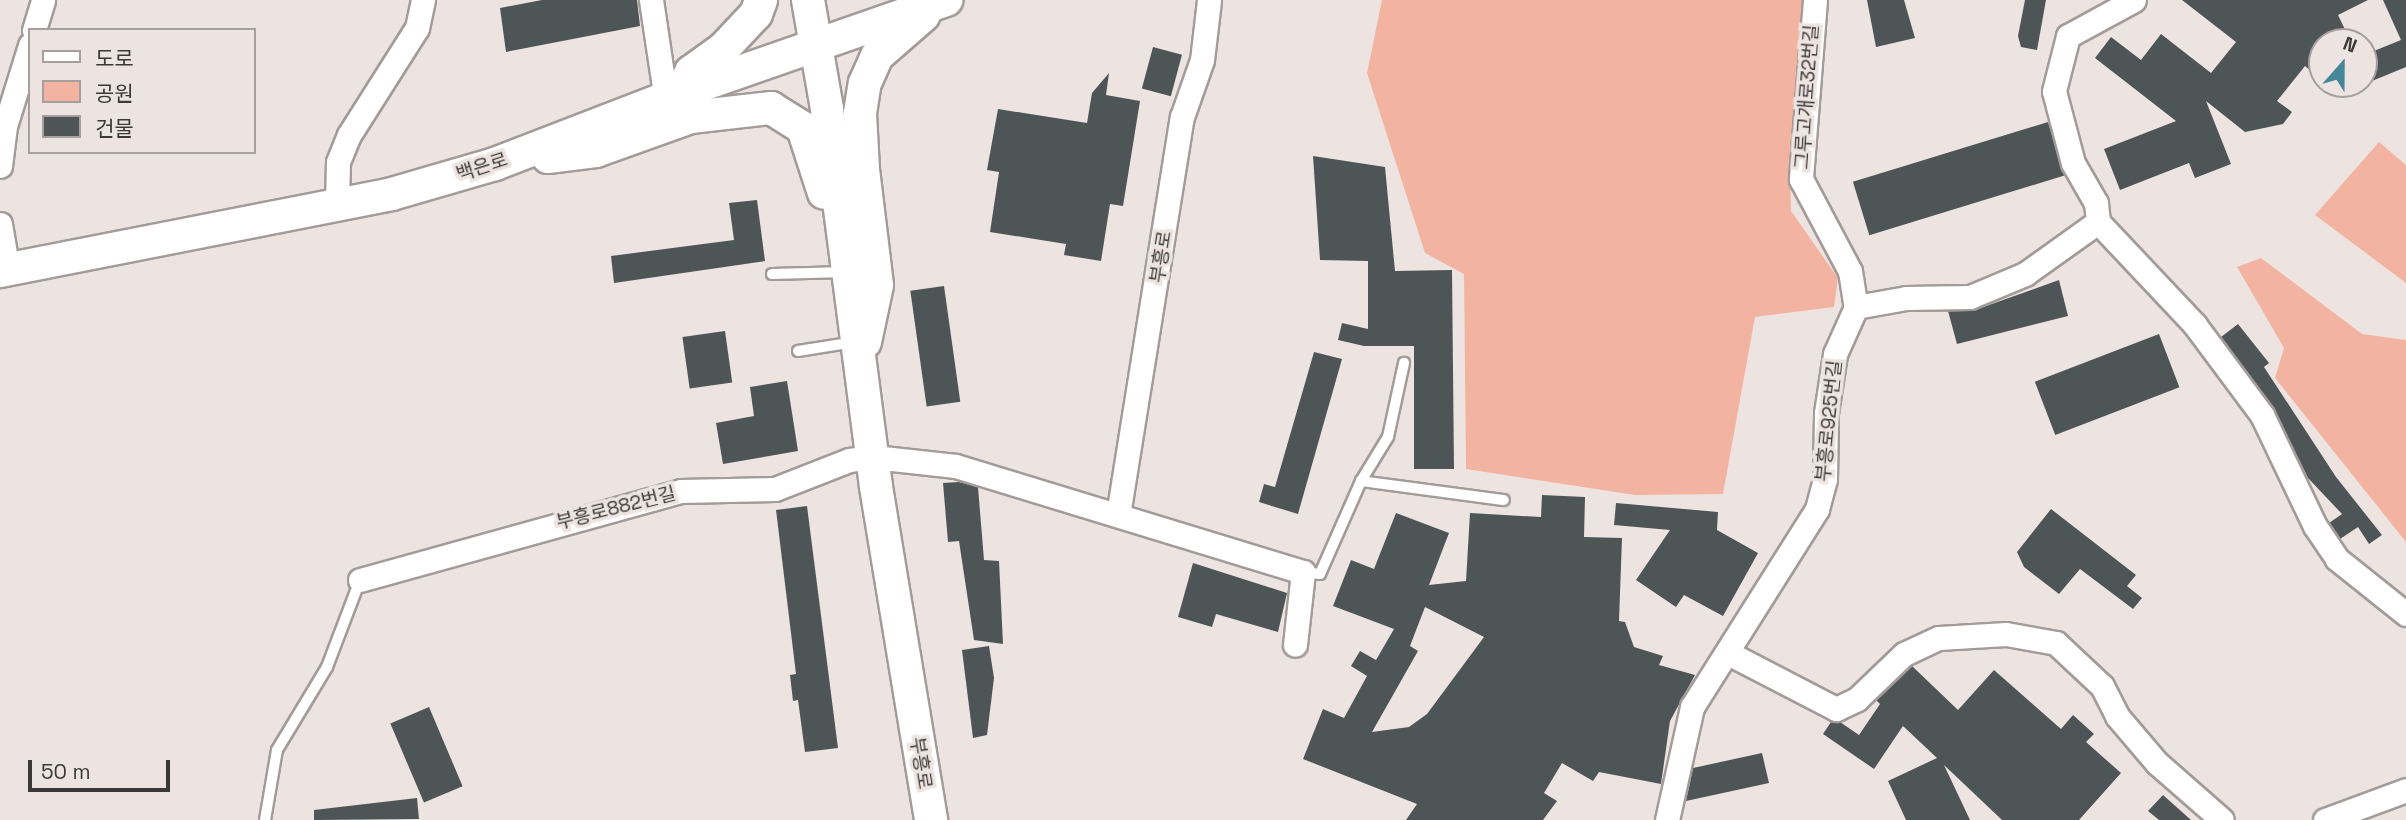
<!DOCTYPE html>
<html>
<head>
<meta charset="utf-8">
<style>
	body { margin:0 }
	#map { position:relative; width:2406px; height:820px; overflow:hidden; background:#ede4e1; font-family:"Space Grotesk","Noto Sans KR",sans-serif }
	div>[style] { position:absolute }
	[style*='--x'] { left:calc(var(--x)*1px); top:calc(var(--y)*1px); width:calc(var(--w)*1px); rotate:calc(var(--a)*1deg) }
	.green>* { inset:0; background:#f2b4a1 }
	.building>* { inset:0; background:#4e5557; transform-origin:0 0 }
	.roads { filter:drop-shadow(2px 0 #a39b99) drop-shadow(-2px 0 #a39b99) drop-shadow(0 2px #a39b99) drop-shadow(0 -2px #a39b99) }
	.lane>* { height:10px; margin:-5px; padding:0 5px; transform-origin:5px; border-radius:5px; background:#fff }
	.street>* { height:23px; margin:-11.5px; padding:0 11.5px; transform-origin:11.5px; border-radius:11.5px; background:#fff }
	.secondary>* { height:32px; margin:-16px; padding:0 16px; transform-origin:16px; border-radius:16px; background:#fff }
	span { translate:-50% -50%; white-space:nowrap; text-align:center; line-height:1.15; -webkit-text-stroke:7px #ede4e1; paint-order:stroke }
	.street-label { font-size:19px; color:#3c3837 }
	.legend { position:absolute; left:28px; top:28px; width:228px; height:126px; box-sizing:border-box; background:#ede4e1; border:2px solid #a69f9d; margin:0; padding:9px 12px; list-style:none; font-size:21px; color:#3c3837 }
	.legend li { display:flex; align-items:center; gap:14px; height:35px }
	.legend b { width:35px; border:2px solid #a69f9d }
	.north { position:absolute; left:2308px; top:28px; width:70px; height:70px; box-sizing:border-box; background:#ede4e1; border:2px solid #a69f9d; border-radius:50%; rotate:21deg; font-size:19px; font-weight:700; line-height:28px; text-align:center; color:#3c3837 }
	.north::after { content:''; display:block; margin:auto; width:24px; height:32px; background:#468699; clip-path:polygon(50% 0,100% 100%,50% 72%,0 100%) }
	.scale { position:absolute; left:28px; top:760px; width:142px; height:32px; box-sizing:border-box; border:4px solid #3c3837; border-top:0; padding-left:9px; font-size:21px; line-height:24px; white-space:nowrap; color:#3c3837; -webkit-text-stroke:5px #ede4e1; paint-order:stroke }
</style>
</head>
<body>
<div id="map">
	<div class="green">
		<div style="clip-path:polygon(1382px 0,1809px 0,1790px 166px,1791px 211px,1838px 278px,1834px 307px,1755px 317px,1723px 494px,1635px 495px,1466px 469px,1464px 274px,1425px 253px,1367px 73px)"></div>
		<div style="clip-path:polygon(2379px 142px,2406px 165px,2406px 283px,2315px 215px)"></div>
		<div style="clip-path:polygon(2261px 258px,2362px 334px,2406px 340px,2406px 542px,2275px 378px,2284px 348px,2237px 267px)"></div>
	</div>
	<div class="building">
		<div style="clip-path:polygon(542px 0,637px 0,640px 26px,506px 52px,500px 8px)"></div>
		<div style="clip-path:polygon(1867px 0,1904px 0,1915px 38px,1876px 47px)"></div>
		<div style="clip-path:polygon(2025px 0,2046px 0,2037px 50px,2021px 47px,2018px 36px)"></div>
		<div style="clip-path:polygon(2182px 0,2368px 0,2338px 15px,2351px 42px,2322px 42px,2322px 80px,2305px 66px,2277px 101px,2292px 112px,2283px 124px,2245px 132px,2206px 101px,2231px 164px,2195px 178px,2189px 163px,2120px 190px,2104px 149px,2176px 121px,2095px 58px,2111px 37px,2141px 60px,2161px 34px,2211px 73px,2236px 42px)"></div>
		<div style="clip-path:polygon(2383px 0,2406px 0,2406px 67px,2372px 81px,2364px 55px,2401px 40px)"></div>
		<div style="left:1153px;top:47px;width:30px;height:43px;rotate:15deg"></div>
		<div style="clip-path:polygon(1109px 73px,1106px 95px,1140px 101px,1123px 206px,1110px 204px,1101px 261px,1064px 255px,1066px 244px,990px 232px,999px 172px,987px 170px,998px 109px,1087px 123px,1092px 93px)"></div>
		<div style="left:2048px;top:122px;width:56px;height:204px;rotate:73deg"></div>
		<div style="clip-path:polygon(1313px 156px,1385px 167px,1395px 271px,1452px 270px,1454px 469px,1414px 469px,1414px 346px,1364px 346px,1338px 340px,1342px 323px,1368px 329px,1368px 261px,1320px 260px)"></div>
		<div style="clip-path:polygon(757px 200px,765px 261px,614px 283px,611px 256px,734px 240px,729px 203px)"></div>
		<div style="clip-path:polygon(2059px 280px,2068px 316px,1957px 344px,1948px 311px,1975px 310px)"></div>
		<div style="left:944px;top:286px;width:117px;height:34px;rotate:82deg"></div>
		<div style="clip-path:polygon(2238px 324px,2269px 363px,2264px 367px,2336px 477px,2382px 535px,2369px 544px,2358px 527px,2340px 539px,2329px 523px,2342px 514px,2308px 478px,2273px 407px,2221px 337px)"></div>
		<div style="left:725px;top:331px;width:52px;height:43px;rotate:82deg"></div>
		<div style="left:2159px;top:334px;width:57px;height:133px;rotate:69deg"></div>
		<div style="clip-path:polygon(1314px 352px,1342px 359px,1298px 514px,1259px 502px,1264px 484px,1275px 487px)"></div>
		<div style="clip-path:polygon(787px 381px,798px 451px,723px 464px,716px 423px,754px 416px,750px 387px)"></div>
		<div style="clip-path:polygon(959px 482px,978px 487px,984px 560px,999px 561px,1003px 644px,974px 640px,959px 541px,948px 542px,943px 483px)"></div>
		<div style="clip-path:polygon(evenodd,1542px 495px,1585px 497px,1584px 537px,1622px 538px,1619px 621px,1625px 622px,1634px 647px,1663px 656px,1659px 665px,1695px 675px,1670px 721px,1661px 784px,1599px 772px,1593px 781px,1562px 763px,1544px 793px,1557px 801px,1543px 820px,1406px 820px,1417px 804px,1303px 759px,1323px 709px,1344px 718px,1367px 676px,1351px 666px,1360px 651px,1376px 660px,1394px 629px,1333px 606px,1351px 560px,1374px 569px,1396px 513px,1449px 533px,1429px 585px,1466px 581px,1470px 513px,1541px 517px,1542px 495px,1425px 607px,1484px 637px,1427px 714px,1409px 727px,1372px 732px,1418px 651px,1410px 646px,1425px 607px)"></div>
		<div style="clip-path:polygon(1616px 503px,1718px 512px,1717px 530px,1758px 553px,1723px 616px,1684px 595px,1676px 607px,1636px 580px,1670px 530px,1614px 525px)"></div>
		<div style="clip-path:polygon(807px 506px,838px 748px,805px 752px,798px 700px,793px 701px,790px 675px,796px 674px,776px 510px)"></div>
		<div style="clip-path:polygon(2051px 509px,2136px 575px,2127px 586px,2142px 598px,2133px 609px,2080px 569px,2059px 594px,2024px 567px,2017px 552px)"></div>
		<div style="clip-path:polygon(1193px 563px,1287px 593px,1278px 632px,1216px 614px,1212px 627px,1178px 617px)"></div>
		<div style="clip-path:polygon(989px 646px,994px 678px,987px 735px,973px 738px,962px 650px)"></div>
		<div style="clip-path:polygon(1912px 666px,1958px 710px,1994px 670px,2061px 729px,2073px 715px,2094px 734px,2086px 742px,2121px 773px,2079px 820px,2002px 820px,1944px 765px,1970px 820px,1906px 820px,1888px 781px,1937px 758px,1903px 726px,1874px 769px,1823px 734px,1831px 722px,1840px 722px,1859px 735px,1880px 704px,1876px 700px)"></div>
		<div style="left:429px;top:707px;width:86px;height:42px;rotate:67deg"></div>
		<div style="clip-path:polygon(1762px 753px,1769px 783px,1686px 801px,1693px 768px)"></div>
		<div style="clip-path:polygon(2163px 795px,2191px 820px,2159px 820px,2148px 811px)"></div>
		<div style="clip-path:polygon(417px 798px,419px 819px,314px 820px,314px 810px)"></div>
	</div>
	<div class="roads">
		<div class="lane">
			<div style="--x:772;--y:274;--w:74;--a:-1.5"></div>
			<div style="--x:798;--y:351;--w:58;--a:-9"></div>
			<div style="--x:1361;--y:481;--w:52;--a:-58.5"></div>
			<div style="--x:1388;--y:437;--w:76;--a:-77.8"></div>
			<div style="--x:1303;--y:572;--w:17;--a:7"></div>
			<div style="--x:1320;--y:574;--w:102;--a:-66.2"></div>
			<div style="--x:1361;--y:481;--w:144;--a:7.6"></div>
			<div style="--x:265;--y:820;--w:71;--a:-80.3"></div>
			<div style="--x:277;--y:750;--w:97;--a:-58.9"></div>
			<div style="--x:327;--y:667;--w:93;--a:-69.2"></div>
		</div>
		<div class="street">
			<div style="--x:651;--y:0;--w:101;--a:81.5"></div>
			<div style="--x:1815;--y:0;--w:180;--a:94.5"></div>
			<div style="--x:1801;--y:179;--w:104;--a:62"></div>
			<div style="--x:1850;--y:271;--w:36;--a:81"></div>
			<div style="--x:34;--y:30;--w:31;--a:-73"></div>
			<div style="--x:0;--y:166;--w:40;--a:-82.9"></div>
			<div style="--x:5;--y:126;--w:85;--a:-72.8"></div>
			<div style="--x:337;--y:205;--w:43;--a:-88.7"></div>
			<div style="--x:338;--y:162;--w:29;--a:-68"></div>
			<div style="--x:349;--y:135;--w:127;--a:-57.6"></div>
			<div style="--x:417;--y:28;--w:29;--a:-78"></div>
			<div style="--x:2098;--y:222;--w:141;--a:46.7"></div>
			<div style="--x:2195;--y:325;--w:112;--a:53.3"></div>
			<div style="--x:2262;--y:415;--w:123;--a:64.5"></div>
			<div style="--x:2315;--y:526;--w:40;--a:56"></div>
			<div style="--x:2337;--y:559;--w:88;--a:38.6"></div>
			<div style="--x:0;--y:224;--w:48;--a:80.3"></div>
			<div style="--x:1118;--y:515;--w:403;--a:-80.9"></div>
			<div style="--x:1182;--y:117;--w:60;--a:-70.7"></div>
			<div style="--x:1202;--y:60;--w:60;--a:-83.3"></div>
			<div style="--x:360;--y:580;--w:333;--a:-15.5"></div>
			<div style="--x:681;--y:491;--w:94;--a:-1.2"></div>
			<div style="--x:775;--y:489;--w:79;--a:-21.4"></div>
			<div style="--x:849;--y:460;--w:25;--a:-7"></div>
			<div style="--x:874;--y:457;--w:82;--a:6.3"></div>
			<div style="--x:956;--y:466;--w:363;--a:17"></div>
			<div style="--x:1303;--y:572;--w:73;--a:96.3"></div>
			<div style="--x:1728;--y:653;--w:122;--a:27.4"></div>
			<div style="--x:1836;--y:709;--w:23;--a:-25"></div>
			<div style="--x:1857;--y:699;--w:65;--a:-43.8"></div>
			<div style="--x:1904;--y:654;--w:38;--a:-25"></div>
			<div style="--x:1939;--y:638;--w:67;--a:-3.4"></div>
			<div style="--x:2006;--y:634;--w:51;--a:10.2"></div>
			<div style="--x:2056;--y:643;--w:63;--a:43.1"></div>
			<div style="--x:2102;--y:686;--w:34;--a:63"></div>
			<div style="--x:2117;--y:716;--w:62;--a:49.6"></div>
			<div style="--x:2157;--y:763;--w:86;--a:41.2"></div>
			<div style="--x:1667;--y:820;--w:116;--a:-77.5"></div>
			<div style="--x:1692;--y:707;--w:234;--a:-57.7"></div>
			<div style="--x:1817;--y:509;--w:31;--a:-75"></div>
			<div style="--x:1825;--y:479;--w:66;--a:-89.1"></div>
			<div style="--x:1826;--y:413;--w:60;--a:-81.3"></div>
			<div style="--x:1835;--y:354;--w:51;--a:-65.9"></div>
			<div style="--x:1856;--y:307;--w:51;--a:-10.2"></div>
			<div style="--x:1906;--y:298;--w:64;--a:-0.9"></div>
			<div style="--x:1970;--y:297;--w:60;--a:-22.7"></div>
			<div style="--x:2025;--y:274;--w:90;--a:-35.5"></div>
			<div style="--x:2098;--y:222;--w:19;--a:-96"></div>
			<div style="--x:2096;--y:203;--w:46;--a:-119.9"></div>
			<div style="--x:2073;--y:163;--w:74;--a:-104.8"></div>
			<div style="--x:2054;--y:91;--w:57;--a:-75.7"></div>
			<div style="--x:2068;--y:36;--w:75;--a:-28.6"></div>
			<div style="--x:2325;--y:820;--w:86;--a:-20.3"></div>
		</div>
		<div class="secondary">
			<div style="--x:808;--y:0;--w:111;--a:80.1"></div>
			<div style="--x:827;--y:109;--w:381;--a:82.6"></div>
			<div style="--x:876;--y:487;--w:338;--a:80.6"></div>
			<div style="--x:684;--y:86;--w:16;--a:-63"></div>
			<div style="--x:691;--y:72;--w:39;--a:-36"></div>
			<div style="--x:723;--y:49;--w:48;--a:-46.7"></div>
			<div style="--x:756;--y:14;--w:15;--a:-70"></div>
			<div style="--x:548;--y:157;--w:48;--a:-7.1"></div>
			<div style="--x:596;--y:151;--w:101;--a:-19.7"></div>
			<div style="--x:691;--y:117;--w:81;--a:-6.4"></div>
			<div style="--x:771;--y:108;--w:38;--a:32"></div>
			<div style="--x:803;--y:128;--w:68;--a:72.1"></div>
			<div style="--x:0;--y:271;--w:399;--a:-11.1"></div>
			<div style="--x:392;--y:194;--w:107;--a:-16.2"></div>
			<div style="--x:495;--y:164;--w:200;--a:-21.1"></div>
			<div style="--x:682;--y:92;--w:280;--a:-19.2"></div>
			<div style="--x:865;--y:342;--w:58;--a:-78.1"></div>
			<div style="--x:877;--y:285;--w:117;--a:-96.9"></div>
			<div style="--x:863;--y:169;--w:56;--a:-93.1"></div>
			<div style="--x:860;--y:113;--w:30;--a:-81"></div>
			<div style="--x:865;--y:83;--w:30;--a:-66"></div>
			<div style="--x:877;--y:56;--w:62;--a:-41.1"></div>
		</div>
	</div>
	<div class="street-label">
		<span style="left:1807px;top:97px;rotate:-86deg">그루고개로32번길</span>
		<span style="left:482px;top:167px;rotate:-18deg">백은로</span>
		<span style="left:1161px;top:257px;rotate:-81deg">부흥로</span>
		<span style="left:1829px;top:421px;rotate:-84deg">부흥로925번길</span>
		<span style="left:616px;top:508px;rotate:-14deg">부흥로882번길</span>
		<span style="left:921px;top:763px;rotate:81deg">부흥로</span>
	</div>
	<ul class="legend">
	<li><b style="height:9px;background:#fff"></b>도로</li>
	<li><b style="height:19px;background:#f2b4a1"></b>공원</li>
	<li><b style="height:19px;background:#4e5557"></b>건물</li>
	</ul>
	<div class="north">N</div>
	<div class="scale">50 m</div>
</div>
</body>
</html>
